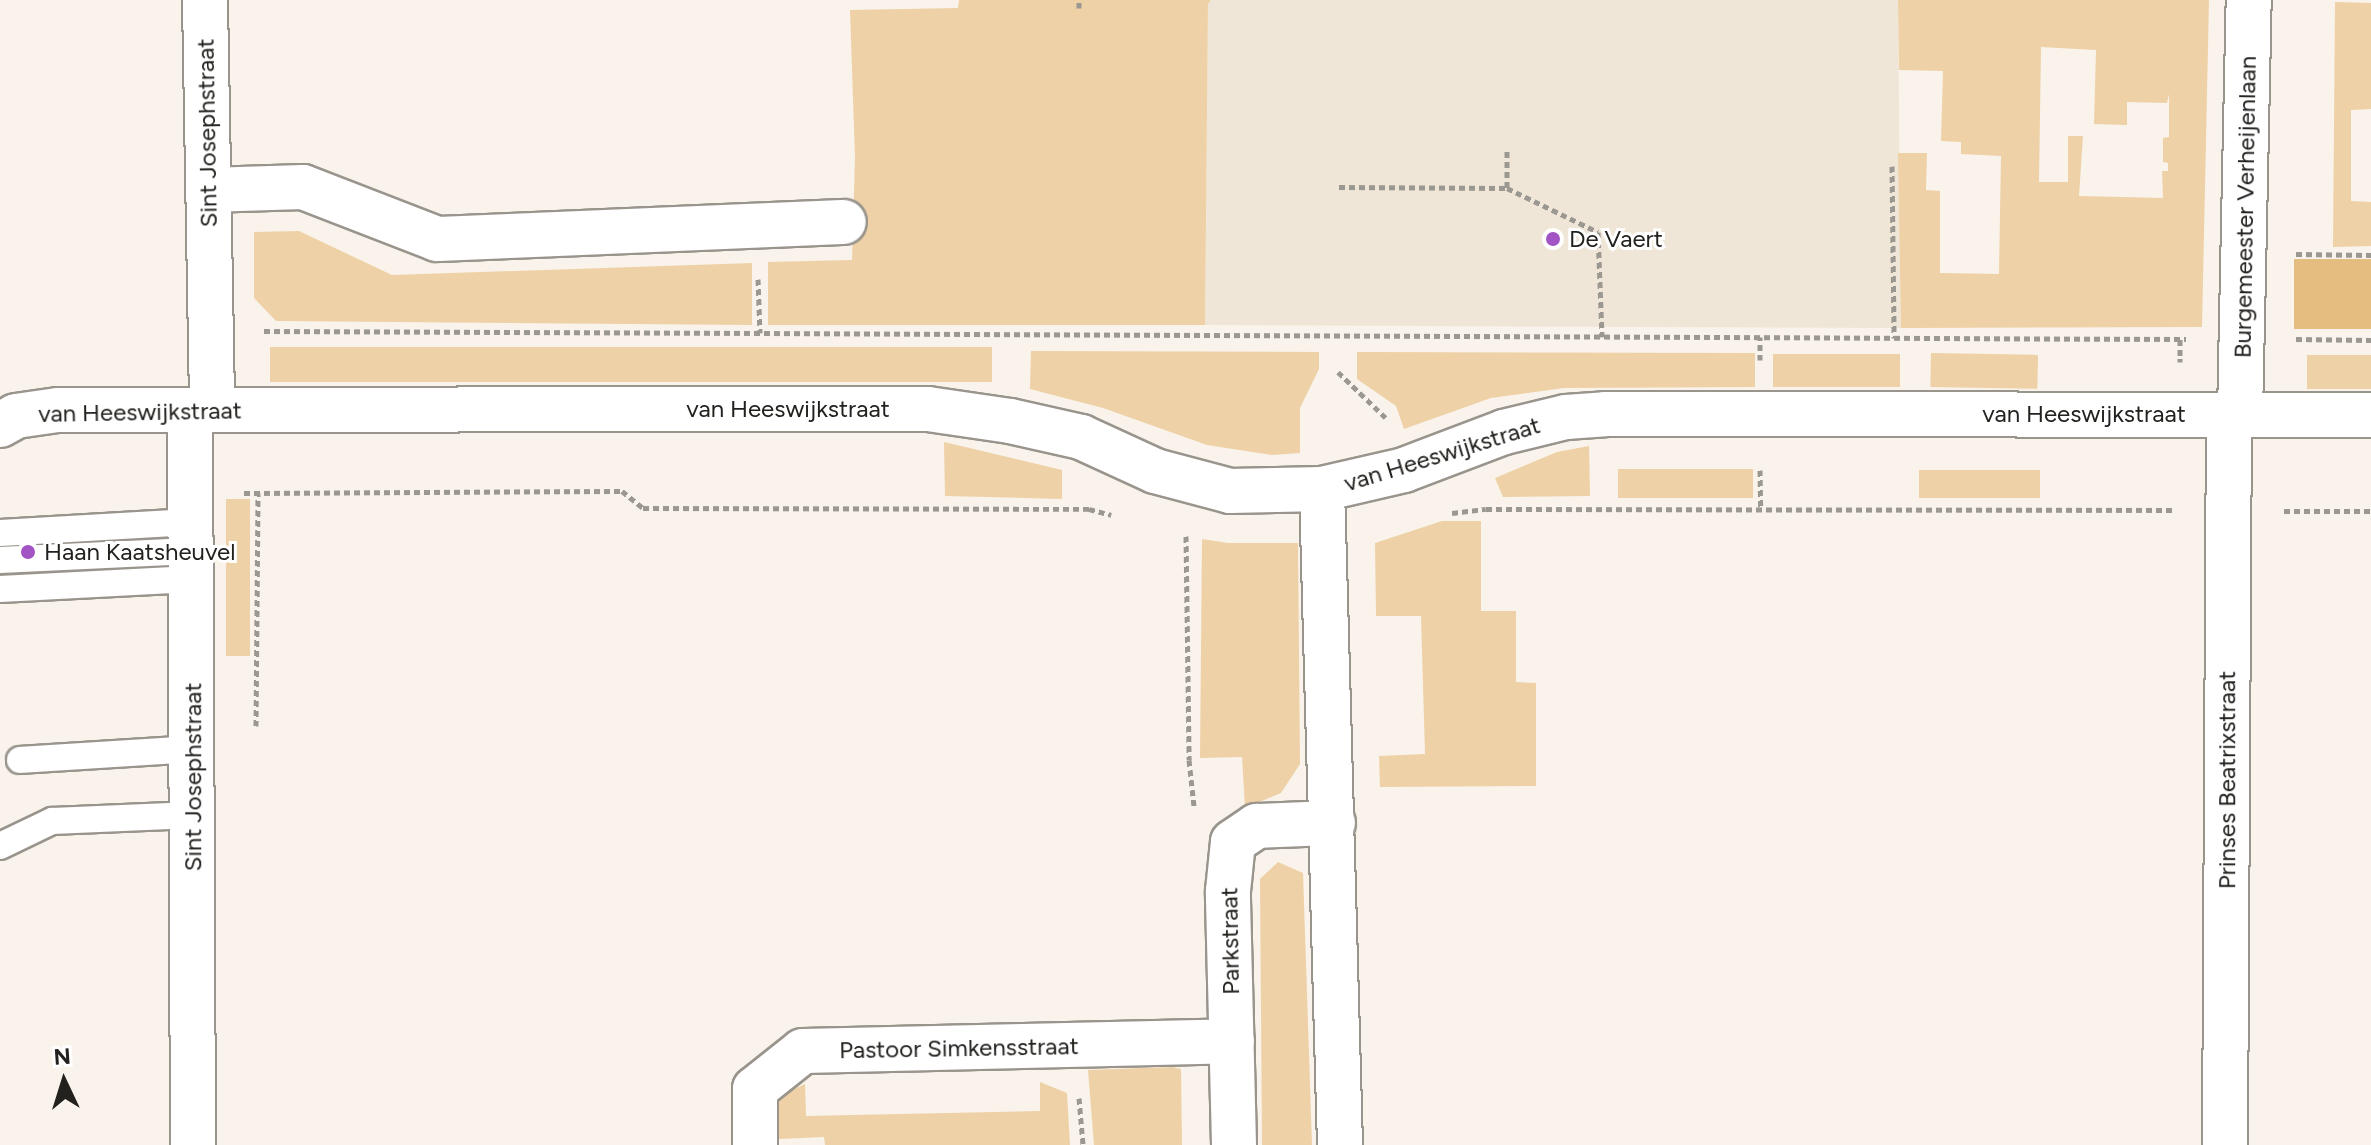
<!DOCTYPE html>
<html>
<head>
<meta charset="utf-8">
<style>
	body { margin:0 }
	#map { position:relative; width:2371px; height:1145px; overflow:hidden; background:#f9f3eb; font-family:Figtree,sans-serif }
	div>[style] { position:absolute }
	[style*='--x'] { left:calc(var(--x)*1px); top:calc(var(--y)*1px); width:calc(var(--w)*1px); rotate:calc(var(--a)*1deg) }
	.built>* { inset:0; background:#f0e6d7 }
	.green>* { inset:0; background:#eed1a6; transform-origin:0 0 }
	.forest>* { inset:0; background:#e5bd80; transform-origin:0 0 }
	.path>* { height:5px; margin-top:-2.5px; transform-origin:0; background:repeating-linear-gradient(90deg,#9b9791 0 6px,transparent 0 10px) }
	.roads { filter:drop-shadow(2px 0 #99948c) drop-shadow(-2px 0 #99948c) drop-shadow(0 2px #99948c) drop-shadow(0 -2px #99948c) }
	.service>* { height:26px; margin:-13px; padding:0 13px; transform-origin:13px; border-radius:13px; background:#fff }
	.minor>* { height:44px; margin:-22px; padding:0 22px; transform-origin:22px; border-radius:22px; background:#fff }
	.tertiary>* { height:44px; margin:-22px; padding:0 22px; transform-origin:22px; border-radius:22px; background:#fff }
	.dots>* { width:22px; height:22px; translate:-50% -50%; box-sizing:border-box; border:4px solid #fff; border-radius:50% }
	span { translate:-50% -50%; white-space:nowrap; text-align:center; line-height:1.15; -webkit-text-stroke:6px #fff; paint-order:stroke }
	.street-label { font-size:24px; color:#23211e }
	.poi-label { font-size:24px; color:#23211e }
	.left { translate:0 -50%; text-align:left }
	.north { position:absolute; left:24px; top:1041px; width:80px; height:80px; -webkit-text-stroke:6px #fff; paint-order:stroke; rotate:356deg; font-size:22px; font-weight:700; line-height:32px; text-align:center; color:#23211e }
	.north::after { content:''; display:block; margin:auto; width:28px; height:36px; background:#23211e; clip-path:polygon(50% 0,100% 100%,50% 72%,0 100%) }
</style>
</head>
<body>
<div id="map">
	<div class="built">
		<div style="clip-path:polygon(1211px 0,1898px 0,1901px 328px,1205px 325px,1208px 4px)"></div>
	</div>
	<div class="green">
		<div style="clip-path:polygon(959px 0,1211px 0,1208px 4px,1205px 325px,768px 325px,768px 262px,852px 260px,855px 158px,850px 10px,958px 8px)"></div>
		<div style="clip-path:polygon(evenodd,1898px 0,2209px 0,2202px 327px,1901px 328px,1898px 153px,1927px 153px,1926px 190px,1940px 191px,1940px 273px,1999px 274px,2001px 156px,1961px 154px,1961px 142px,1941px 141px,1943px 71px,1899px 70px,1898px 0,2041px 47px,2096px 50px,2094px 124px,2127px 125px,2127px 102px,2167px 103px,2169px 94px,2169px 137px,2163px 138px,2163px 162px,2168px 163px,2168px 171px,2162px 171px,2163px 198px,2079px 196px,2083px 136px,2068px 136px,2068px 182px,2039px 182px,2041px 47px)"></div>
		<div style="clip-path:polygon(2335px 2px,2371px 3px,2371px 109px,2351px 110px,2351px 201px,2371px 202px,2371px 246px,2333px 247px)"></div>
		<div style="clip-path:polygon(299px 231px,392px 275px,752px 263px,752px 325px,276px 321px,254px 298px,254px 232px)"></div>
		<div style="left:270px;top:347px;width:722px;height:35px"></div>
		<div style="clip-path:polygon(1031px 351px,1319px 352px,1319px 369px,1300px 408px,1300px 453px,1272px 455px,1207px 445px,1103px 408px,1030px 389px)"></div>
		<div style="clip-path:polygon(1357px 352px,1755px 353px,1755px 387px,1564px 388px,1491px 398px,1404px 429px,1396px 406px,1357px 379px)"></div>
		<div style="left:1931px;top:353px;width:107px;height:34px;rotate:1deg"></div>
		<div style="left:1773px;top:354px;width:127px;height:33px"></div>
		<div style="left:2307px;top:355px;width:64px;height:34px"></div>
		<div style="clip-path:polygon(944px 442px,1062px 470px,1062px 499px,945px 496px)"></div>
		<div style="clip-path:polygon(1589px 446px,1590px 496px,1503px 497px,1495px 478px,1557px 452px)"></div>
		<div style="left:1618px;top:469px;width:135px;height:29px"></div>
		<div style="left:1919px;top:470px;width:121px;height:28px"></div>
		<div style="left:226px;top:499px;width:24px;height:157px"></div>
		<div style="clip-path:polygon(1442px 521px,1481px 521px,1481px 611px,1516px 611px,1516px 682px,1536px 683px,1536px 786px,1380px 787px,1379px 756px,1425px 754px,1421px 616px,1376px 616px,1375px 543px)"></div>
		<div style="clip-path:polygon(1202px 539px,1228px 543px,1298px 543px,1300px 764px,1281px 793px,1245px 808px,1242px 757px,1200px 758px)"></div>
		<div style="clip-path:polygon(1278px 862px,1303px 873px,1312px 1145px,1262px 1145px,1260px 879px)"></div>
		<div style="clip-path:polygon(1172px 1067px,1181px 1069px,1182px 1145px,1094px 1145px,1088px 1070px)"></div>
		<div style="clip-path:polygon(1040px 1082px,1067px 1093px,1070px 1145px,825px 1145px,824px 1137px,779px 1139px,773px 1099px,805px 1084px,806px 1116px,1040px 1111px)"></div>
	</div>
	<div class="forest">
		<div style="left:2294px;top:259px;width:77px;height:70px"></div>
	</div>
	<div class="path">
		<div style="--x:1079;--y:8;--w:8;--a:-90"></div>
		<div style="--x:1507;--y:151;--w:37;--a:90"></div>
		<div style="--x:1507;--y:188;--w:101;--a:25.8"></div>
		<div style="--x:1598;--y:232;--w:105;--a:87.8"></div>
		<div style="--x:1892;--y:166;--w:172;--a:89.3"></div>
		<div style="--x:1339;--y:187;--w:168;--a:0.3"></div>
		<div style="--x:2296;--y:254;--w:75;--a:0.8"></div>
		<div style="--x:758;--y:279;--w:54;--a:87.9"></div>
		<div style="--x:264;--y:331;--w:1922;--a:0.24"></div>
		<div style="--x:2180;--y:339;--w:23;--a:90"></div>
		<div style="--x:2296;--y:339;--w:75;--a:0.8"></div>
		<div style="--x:1760;--y:360;--w:23;--a:-90"></div>
		<div style="--x:1338;--y:372;--w:68;--a:43.8"></div>
		<div style="--x:1760;--y:470;--w:39;--a:89"></div>
		<div style="--x:244;--y:493;--w:378;--a:-0.3"></div>
		<div style="--x:622;--y:491;--w:27;--a:39"></div>
		<div style="--x:643;--y:508;--w:446;--a:0.1"></div>
		<div style="--x:1089;--y:509;--w:23;--a:15"></div>
		<div style="--x:2284;--y:511;--w:87;--a:0"></div>
		<div style="--x:1452;--y:513;--w:34;--a:-7"></div>
		<div style="--x:1486;--y:509;--w:688;--a:0.08"></div>
		<div style="--x:1186;--y:536;--w:224;--a:89.2"></div>
		<div style="--x:1189;--y:760;--w:46;--a:83.8"></div>
		<div style="--x:256;--y:726;--w:233;--a:-89.5"></div>
		<div style="--x:1079;--y:1098;--w:47;--a:85.1"></div>
	</div>
	<div class="roads">
		<div class="service">
			<div style="--x:0;--y:533;--w:191;--a:-3.3"></div>
			<div style="--x:0;--y:560;--w:191;--a:-2.7"></div>
			<div style="--x:0;--y:589;--w:192;--a:-3"></div>
			<div style="--x:20;--y:760;--w:173;--a:-3.6"></div>
			<div style="--x:0;--y:846;--w:58;--a:-25.7"></div>
			<div style="--x:52;--y:821;--w:141;--a:-2.4"></div>
		</div>
		<div class="minor">
			<div style="--x:205;--y:0;--w:409;--a:89"></div>
			<div style="--x:208;--y:190;--w:95;--a:-1.8"></div>
			<div style="--x:303;--y:187;--w:144;--a:21.2"></div>
			<div style="--x:437;--y:239;--w:407;--a:-2.4"></div>
			<div style="--x:190;--y:410;--w:735;--a:89.77"></div>
			<div style="--x:2240;--y:415;--w:415;--a:-88.8"></div>
			<div style="--x:1322;--y:489;--w:656;--a:88.43"></div>
			<div style="--x:755;--y:1145;--w:56;--a:-90"></div>
			<div style="--x:755;--y:1089;--w:61;--a:-38.4"></div>
			<div style="--x:803;--y:1051;--w:429;--a:-1.3"></div>
			<div style="--x:1234;--y:1145;--w:254;--a:-91.4"></div>
			<div style="--x:1228;--y:891;--w:49;--a:-84.2"></div>
			<div style="--x:1233;--y:842;--w:29;--a:-34"></div>
			<div style="--x:1257;--y:826;--w:76;--a:-2.3"></div>
			<div style="--x:2225;--y:1145;--w:730;--a:-89.69"></div>
		</div>
		<div class="tertiary">
			<div style="--x:0;--y:425;--w:18;--a:-29"></div>
			<div style="--x:16;--y:416;--w:42;--a:-8.1"></div>
			<div style="--x:58;--y:410;--w:870;--a:-0.07"></div>
			<div style="--x:928;--y:409;--w:83;--a:8.3"></div>
			<div style="--x:1010;--y:421;--w:73;--a:12.7"></div>
			<div style="--x:1081;--y:437;--w:81;--a:24.7"></div>
			<div style="--x:1155;--y:471;--w:78;--a:14.9"></div>
			<div style="--x:1230;--y:491;--w:92;--a:-1.2"></div>
			<div style="--x:1322;--y:489;--w:84;--a:-13"></div>
			<div style="--x:1404;--y:470;--w:107;--a:-20.8"></div>
			<div style="--x:1504;--y:432;--w:64;--a:-13.6"></div>
			<div style="--x:1566;--y:417;--w:39;--a:-4"></div>
			<div style="--x:1605;--y:414;--w:766;--a:0.07"></div>
		</div>
	</div>
	<div class="dots">
		<div style="left:1553px;top:239px;background:#a253c4"></div>
		<div style="left:28px;top:552px;background:#a253c4"></div>
	</div>
	<div class="street-label">
		<span style="left:207px;top:133px;rotate:-91deg">Sint Josephstraat</span>
		<span style="left:2245px;top:207px;rotate:-89deg">Burgemeester Verheijenlaan</span>
		<span style="left:788px;top:409px">van Heeswijkstraat</span>
		<span style="left:140px;top:412px;rotate:-1deg">van Heeswijkstraat</span>
		<span style="left:2084px;top:414px">van Heeswijkstraat</span>
		<span style="left:1442px;top:454px;rotate:-17deg">van Heeswijkstraat</span>
		<span style="left:193px;top:777px;rotate:-90deg">Sint Josephstraat</span>
		<span style="left:2227px;top:780px;rotate:-90deg">Prinses Beatrixstraat</span>
		<span style="left:1230px;top:941px;rotate:-91deg">Parkstraat</span>
		<span style="left:959px;top:1048px;rotate:-1deg">Pastoor Simkensstraat</span>
	</div>
	<div class="poi-label">
		<span class="left" style="left:1569px;top:239px">De Vaert</span>
		<span class="left" style="left:44px;top:552px">Haan Kaatsheuvel</span>
	</div>
	<div class="north">N</div>
</div>
</body>
</html>
